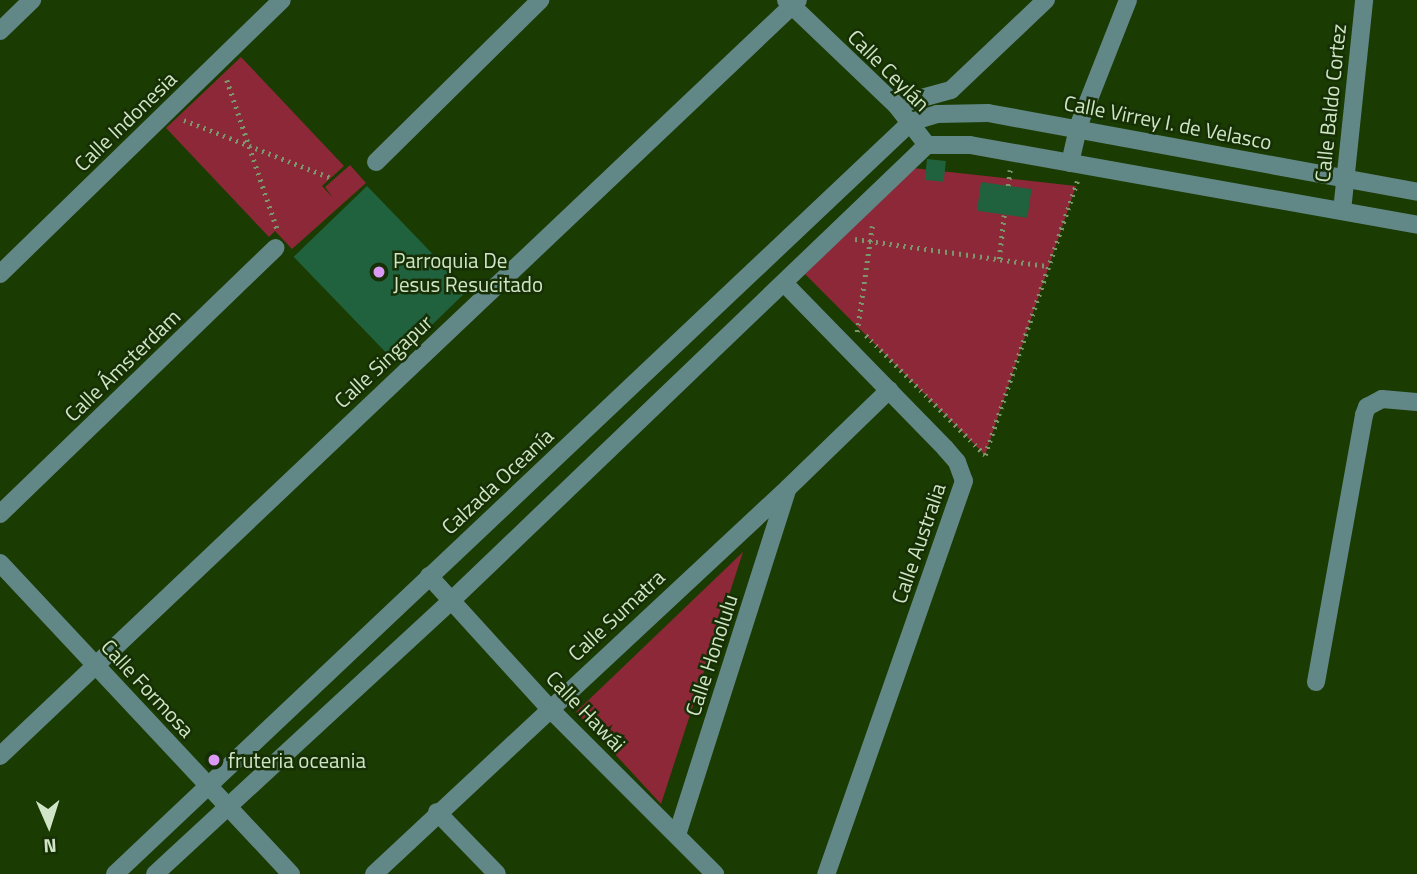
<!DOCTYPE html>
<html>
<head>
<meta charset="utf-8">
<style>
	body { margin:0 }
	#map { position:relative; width:1417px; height:874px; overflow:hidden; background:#1a3b02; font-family:"Titillium Web",sans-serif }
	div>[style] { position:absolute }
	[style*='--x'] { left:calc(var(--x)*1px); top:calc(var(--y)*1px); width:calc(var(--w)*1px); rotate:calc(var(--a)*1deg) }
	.green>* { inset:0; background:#8c2838 }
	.building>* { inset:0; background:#21623e; transform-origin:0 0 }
	.path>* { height:4.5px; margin-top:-2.25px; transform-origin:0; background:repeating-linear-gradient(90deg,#7c976c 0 2px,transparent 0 7px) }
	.minor>* { height:18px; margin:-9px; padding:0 9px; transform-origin:9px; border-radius:9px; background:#628787 }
	.dots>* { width:19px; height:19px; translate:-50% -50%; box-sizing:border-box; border:4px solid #162f05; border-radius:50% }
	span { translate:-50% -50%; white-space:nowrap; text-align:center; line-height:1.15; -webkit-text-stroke:5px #162f05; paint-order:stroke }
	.street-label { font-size:21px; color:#d0e5c7 }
	.poi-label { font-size:21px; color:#d0e5c7 }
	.left { translate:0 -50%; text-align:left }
	.north { position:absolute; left:14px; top:790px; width:70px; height:70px; -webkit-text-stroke:5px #162f05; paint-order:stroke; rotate:177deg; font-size:19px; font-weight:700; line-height:28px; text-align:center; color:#d0e5c7 }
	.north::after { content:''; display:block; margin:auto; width:24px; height:32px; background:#d0e5c7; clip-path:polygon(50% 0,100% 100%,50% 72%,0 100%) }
</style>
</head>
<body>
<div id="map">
	<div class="green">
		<div style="clip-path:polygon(241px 57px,344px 166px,322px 186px,333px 198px,325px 187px,350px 165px,366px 183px,292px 249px,275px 231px,269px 237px,166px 128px)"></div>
		<div style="clip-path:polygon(913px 168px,1076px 186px,985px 455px,805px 274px)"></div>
		<div style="clip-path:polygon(743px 552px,661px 804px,576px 712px)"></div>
	</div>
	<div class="building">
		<div style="left:927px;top:159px;width:19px;height:21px;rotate:6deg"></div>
		<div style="left:981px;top:182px;width:51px;height:29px;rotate:8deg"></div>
		<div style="left:367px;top:186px;width:145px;height:102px;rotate:46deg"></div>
	</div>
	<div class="path">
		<div style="--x:227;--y:80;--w:157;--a:71.4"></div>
		<div style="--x:184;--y:120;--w:158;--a:21.5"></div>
		<div style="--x:1008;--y:186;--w:16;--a:-83"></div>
		<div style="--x:855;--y:239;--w:195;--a:8"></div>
		<div style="--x:999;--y:259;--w:44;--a:-83.5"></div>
		<div style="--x:857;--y:332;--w:107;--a:-81.9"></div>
		<div style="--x:866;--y:335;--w:169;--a:45.2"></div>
		<div style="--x:985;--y:455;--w:289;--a:-71.4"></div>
	</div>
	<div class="minor">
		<div style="--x:786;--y:0;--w:152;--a:43.7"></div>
		<div style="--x:896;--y:105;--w:51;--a:52.2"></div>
		<div style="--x:0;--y:31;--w:45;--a:-44.1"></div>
		<div style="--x:896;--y:105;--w:57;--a:-15.3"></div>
		<div style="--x:951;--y:90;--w:131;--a:-43.5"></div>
		<div style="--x:927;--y:145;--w:43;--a:0"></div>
		<div style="--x:970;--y:145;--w:454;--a:10.1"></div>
		<div style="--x:376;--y:162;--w:231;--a:-44.6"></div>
		<div style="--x:1070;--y:163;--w:37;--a:-77"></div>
		<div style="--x:1078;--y:127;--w:136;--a:-68.5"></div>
		<div style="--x:1342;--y:211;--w:212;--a:-84"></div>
		<div style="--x:0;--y:274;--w:393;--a:-44.2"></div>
		<div style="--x:784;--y:283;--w:231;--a:45.7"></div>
		<div style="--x:945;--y:448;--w:18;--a:49"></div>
		<div style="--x:957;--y:462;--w:20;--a:70"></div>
		<div style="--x:964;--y:481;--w:417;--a:109.3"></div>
		<div style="--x:0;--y:514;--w:383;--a:-44"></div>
		<div style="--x:0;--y:563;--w:426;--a:46.9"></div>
		<div style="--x:429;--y:576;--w:178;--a:47.7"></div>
		<div style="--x:549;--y:708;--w:235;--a:45"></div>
		<div style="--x:1316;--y:682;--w:271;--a:-79.8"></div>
		<div style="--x:1364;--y:415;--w:9;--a:-69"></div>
		<div style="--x:1367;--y:407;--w:17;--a:-28"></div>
		<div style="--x:1382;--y:399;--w:35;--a:5"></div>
		<div style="--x:0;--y:756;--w:1099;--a:-43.45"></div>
		<div style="--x:437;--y:812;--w:86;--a:45.9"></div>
		<div style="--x:677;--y:835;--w:361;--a:-72.3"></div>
		<div style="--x:115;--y:874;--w:1095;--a:-43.37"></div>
		<div style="--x:911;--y:122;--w:27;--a:-17"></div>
		<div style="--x:937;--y:114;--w:51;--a:-1.1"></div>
		<div style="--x:988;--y:113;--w:436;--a:10.4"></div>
		<div style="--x:155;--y:874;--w:404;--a:-42.7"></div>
		<div style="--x:452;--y:600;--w:658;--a:-43.77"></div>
		<div style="--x:374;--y:874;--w:566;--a:-43"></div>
		<div style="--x:788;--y:488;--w:141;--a:-44.1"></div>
	</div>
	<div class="dots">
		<div style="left:379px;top:272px;background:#db9af6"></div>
		<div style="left:214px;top:760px;background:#db9af6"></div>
	</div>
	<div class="street-label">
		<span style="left:889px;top:70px;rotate:45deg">Calle Ceylán</span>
		<span style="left:1330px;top:103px;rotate:-84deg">Calle Baldo Cortez</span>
		<span style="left:125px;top:121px;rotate:-44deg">Calle Indonesia</span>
		<span style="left:1168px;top:122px;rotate:11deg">Calle Virrey I. de Velasco</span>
		<span style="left:383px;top:361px;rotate:-43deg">Calle Singapur</span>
		<span style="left:122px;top:365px;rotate:-44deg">Calle Ámsterdam</span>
		<span style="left:497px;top:481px;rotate:-43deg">Calzada Oceanía</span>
		<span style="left:918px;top:543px;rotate:-71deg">Calle Australia</span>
		<span style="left:616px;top:615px;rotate:-43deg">Calle Sumatra</span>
		<span style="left:711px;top:655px;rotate:-72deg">Calle Honolulu</span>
		<span style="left:148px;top:688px;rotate:47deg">Calle Formosa</span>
		<span style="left:586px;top:711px;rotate:46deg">Calle Hawái</span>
	</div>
	<div class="poi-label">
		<span class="left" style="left:393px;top:272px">Parroquia De<br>Jesus Resucitado</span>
		<span class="left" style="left:228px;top:760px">fruteria oceania</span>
	</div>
	<div class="north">N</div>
</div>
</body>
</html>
